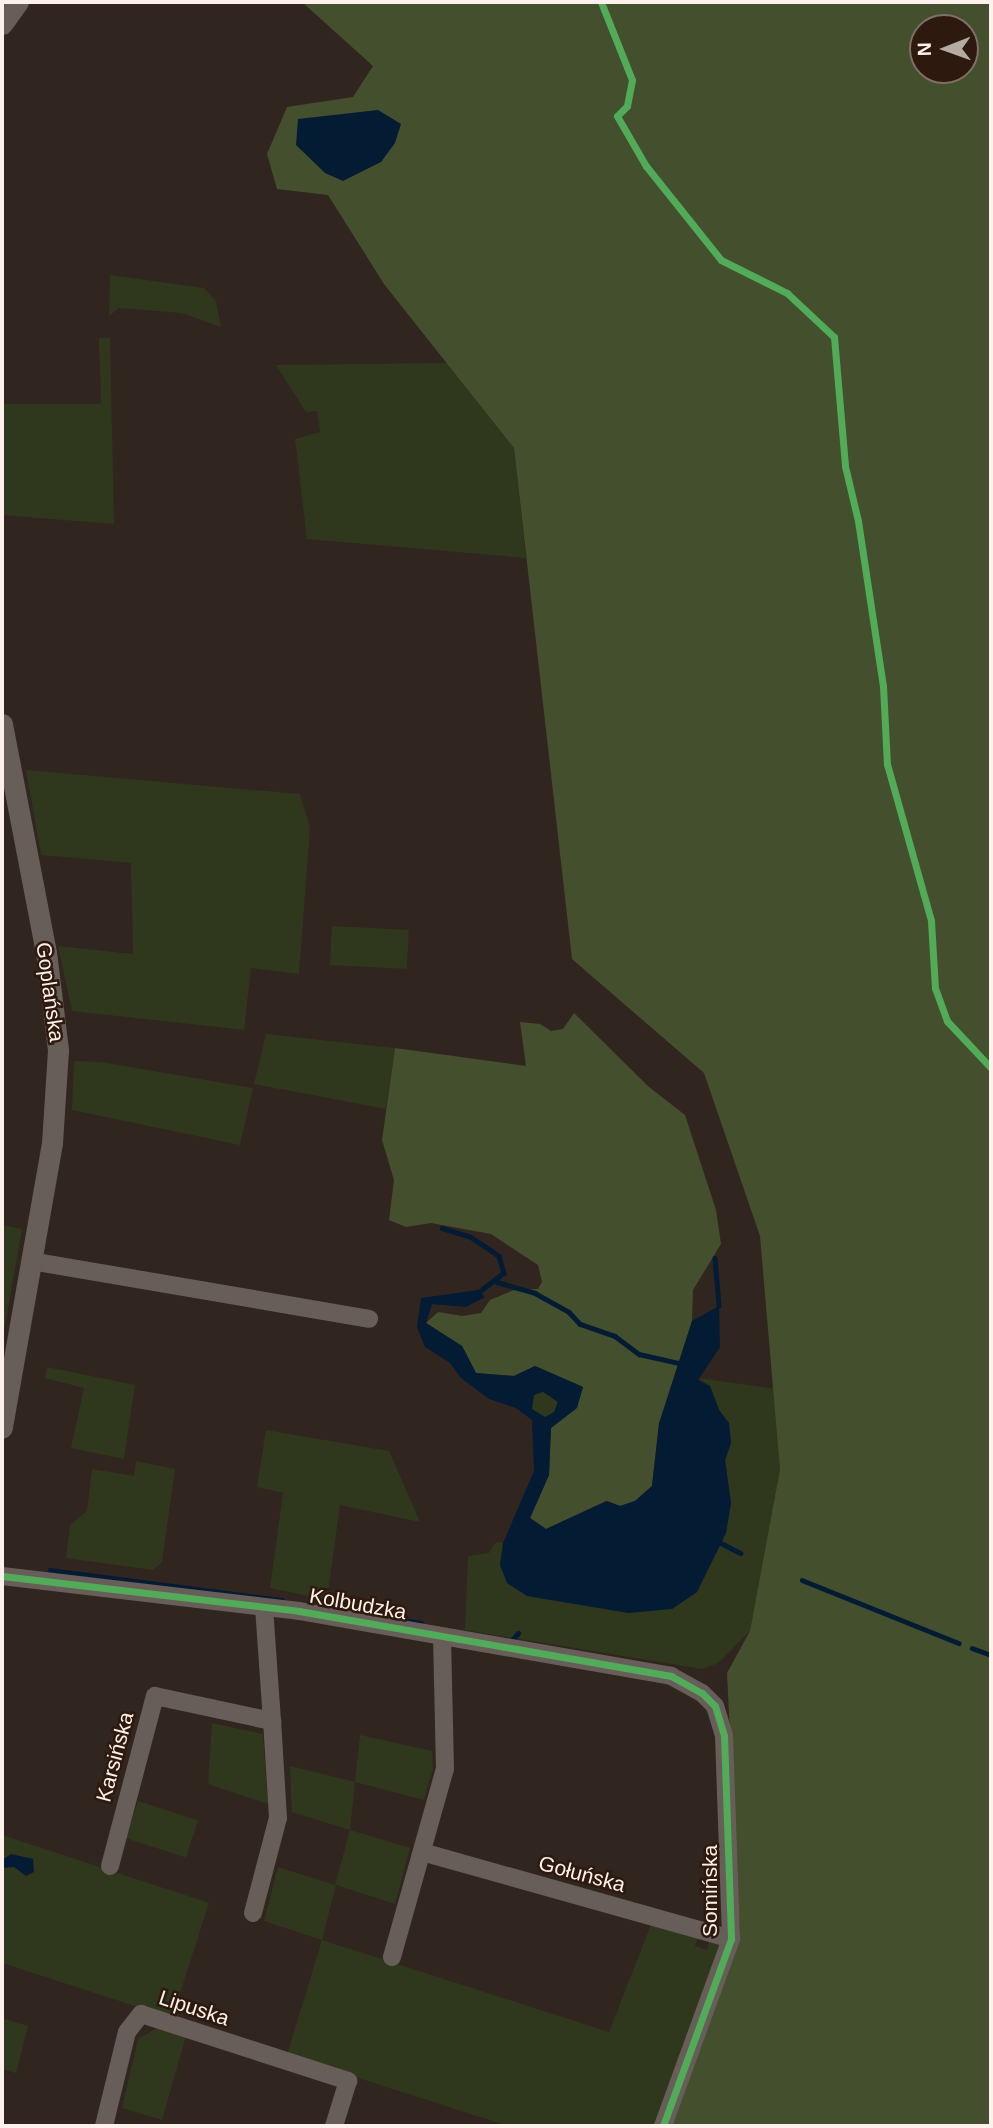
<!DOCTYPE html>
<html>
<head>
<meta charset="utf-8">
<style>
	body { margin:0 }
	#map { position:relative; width:993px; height:2128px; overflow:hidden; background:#31251f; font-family:Arial,sans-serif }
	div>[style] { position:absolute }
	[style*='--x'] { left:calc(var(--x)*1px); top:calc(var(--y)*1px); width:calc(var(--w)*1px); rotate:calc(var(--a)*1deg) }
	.green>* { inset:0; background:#2f381d; transform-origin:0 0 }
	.round { border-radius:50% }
	.forest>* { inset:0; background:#44502d }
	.water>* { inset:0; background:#041b34 }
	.stream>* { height:4.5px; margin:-2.25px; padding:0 2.25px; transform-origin:2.25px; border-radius:2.25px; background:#041b34 }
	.minor>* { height:18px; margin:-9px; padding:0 9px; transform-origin:9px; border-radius:9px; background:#675d59 }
	.tertiary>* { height:21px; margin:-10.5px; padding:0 10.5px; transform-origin:10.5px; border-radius:10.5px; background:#675d59 }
	.cycleway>* { height:7px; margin:-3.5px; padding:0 3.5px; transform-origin:3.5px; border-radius:3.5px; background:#51ab58 }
	span { translate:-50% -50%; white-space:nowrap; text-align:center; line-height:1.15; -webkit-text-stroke:5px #2e190e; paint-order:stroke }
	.street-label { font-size:21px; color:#fef1eb }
	.frame { position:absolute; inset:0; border:4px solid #fef1eb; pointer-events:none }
	.north { position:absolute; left:909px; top:14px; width:70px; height:70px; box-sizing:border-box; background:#2e190e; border:2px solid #816f66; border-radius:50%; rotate:269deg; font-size:19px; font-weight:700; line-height:28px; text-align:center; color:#fef1eb }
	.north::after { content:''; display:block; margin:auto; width:24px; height:32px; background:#b6aaa4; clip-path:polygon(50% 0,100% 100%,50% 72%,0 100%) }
</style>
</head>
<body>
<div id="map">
	<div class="green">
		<div style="clip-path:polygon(110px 275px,204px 288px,216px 301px,221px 327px,182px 313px,119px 308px,109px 316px)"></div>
		<div style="clip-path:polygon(99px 338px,110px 338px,114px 524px,2px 515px,2px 404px,101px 404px)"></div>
		<div style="clip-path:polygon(447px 363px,514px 448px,526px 558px,307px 539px,295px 439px,320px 432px,317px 411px,306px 412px,276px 365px)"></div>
		<div style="clip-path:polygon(26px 770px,300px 794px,310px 828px,299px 974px,251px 968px,244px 1030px,72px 1011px,58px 946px,133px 954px,131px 863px,41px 855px)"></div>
		<div style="left:332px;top:926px;width:77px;height:39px;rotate:3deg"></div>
		<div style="clip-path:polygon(266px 1034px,395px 1048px,386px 1109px,254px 1084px)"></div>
		<div style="clip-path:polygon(74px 1061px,101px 1062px,253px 1088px,240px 1145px,72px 1110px)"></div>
		<div style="clip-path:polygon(2px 1225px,22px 1229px,4px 1331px,2px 1331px)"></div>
		<div style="clip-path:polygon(47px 1367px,135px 1385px,124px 1459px,71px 1448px,84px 1388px,45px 1378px)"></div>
		<div style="clip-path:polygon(699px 1378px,776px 1389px,780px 1469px,750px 1631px,718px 1663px,702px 1669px,465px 1630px,468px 1556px,489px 1553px,496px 1542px,503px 1543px,500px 1565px,543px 1599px,672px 1609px,697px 1592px,726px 1533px,731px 1503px,725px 1460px,731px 1443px,729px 1423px,719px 1410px,710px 1386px)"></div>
		<div class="round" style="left:531px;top:1391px;width:26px;height:26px"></div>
		<div style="clip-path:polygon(266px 1430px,389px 1451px,420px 1522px,340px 1505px,327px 1600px,270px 1588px,283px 1493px,257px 1487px)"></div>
		<div style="clip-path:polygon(136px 1461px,175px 1469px,162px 1562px,153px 1570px,66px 1558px,70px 1525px,87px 1511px,92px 1469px,134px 1476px)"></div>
		<div style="clip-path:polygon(212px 1723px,263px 1734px,268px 1804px,208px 1784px)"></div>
		<div style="clip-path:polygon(360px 1735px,432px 1751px,433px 1769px,424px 1800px,355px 1782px,350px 1830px,410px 1848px,395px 1904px,336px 1885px,322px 1940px,609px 2032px,652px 1922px,698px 1936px,695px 1946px,707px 1950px,710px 1940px,719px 1943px,721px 1954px,658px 2126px,508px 2126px,287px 2055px,322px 1940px,264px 1921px,278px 1867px,335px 1885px,350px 1830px,292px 1812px,290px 1766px,355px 1782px)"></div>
		<div style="left:138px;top:1801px;width:63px;height:39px;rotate:18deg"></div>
		<div style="clip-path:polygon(2px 1835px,209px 1903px,172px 2018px,2px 1963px)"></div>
		<div style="clip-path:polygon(2px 2018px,28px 2026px,16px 2073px,2px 2069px)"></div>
		<div style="clip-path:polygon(159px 2027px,186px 2036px,162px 2120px,122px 2108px,138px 2039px)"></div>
	</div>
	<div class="forest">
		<div style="clip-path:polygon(evenodd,302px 2px,991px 2px,991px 2126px,668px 2126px,740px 1936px,727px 1673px,750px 1631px,780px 1469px,760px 1236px,704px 1073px,572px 959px,514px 448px,384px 284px,328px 195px,277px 189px,267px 154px,287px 107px,353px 97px,373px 66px,302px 2px,923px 28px,965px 28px,965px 70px,923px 70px,923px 28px)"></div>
		<div style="clip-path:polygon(574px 1013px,649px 1087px,685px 1115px,716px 1210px,721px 1244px,693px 1290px,692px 1321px,659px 1423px,652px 1486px,635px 1501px,620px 1506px,606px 1501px,546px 1529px,530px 1518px,549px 1475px,551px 1428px,576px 1408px,583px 1387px,535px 1366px,514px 1376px,476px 1373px,462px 1346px,426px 1323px,438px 1312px,462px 1316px,481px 1313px,490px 1300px,514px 1290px,538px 1289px,542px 1282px,538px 1265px,491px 1234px,431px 1223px,406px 1227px,389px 1220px,394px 1180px,382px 1140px,395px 1048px,526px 1066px,520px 1022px,540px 1024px,551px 1031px,563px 1029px)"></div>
	</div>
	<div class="water">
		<div style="clip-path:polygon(378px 110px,401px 124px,395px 143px,381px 162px,343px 181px,325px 173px,296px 145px,298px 119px)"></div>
		<div style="clip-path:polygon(evenodd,478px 1290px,485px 1297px,466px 1307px,432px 1304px,426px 1323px,462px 1346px,476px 1373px,514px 1376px,535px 1366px,583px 1387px,577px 1408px,551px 1428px,549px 1475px,530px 1518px,546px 1529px,607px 1501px,620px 1506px,635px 1501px,652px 1486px,659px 1424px,692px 1321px,719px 1306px,720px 1347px,698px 1380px,710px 1386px,719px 1410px,729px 1423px,731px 1443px,725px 1460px,731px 1503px,726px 1533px,697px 1592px,672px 1609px,628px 1613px,527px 1596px,507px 1583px,500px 1565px,503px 1543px,534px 1471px,532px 1420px,516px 1408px,489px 1399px,461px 1378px,450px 1363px,425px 1347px,417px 1327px,421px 1298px,478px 1290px,543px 1392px,558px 1402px,554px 1412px,545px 1417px,532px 1409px,534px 1395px,543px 1392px)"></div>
		<div style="clip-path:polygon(11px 1854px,33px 1859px,34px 1872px,26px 1876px,14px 1867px,2px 1868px,2px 1860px)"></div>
	</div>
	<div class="stream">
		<div style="--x:442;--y:1228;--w:30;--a:17"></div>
		<div style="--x:471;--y:1237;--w:34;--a:34"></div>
		<div style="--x:499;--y:1256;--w:18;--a:74"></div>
		<div style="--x:504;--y:1273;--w:29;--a:142"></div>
		<div style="--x:715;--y:1258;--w:48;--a:85.2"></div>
		<div style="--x:497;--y:1282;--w:40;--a:16"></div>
		<div style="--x:535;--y:1293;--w:39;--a:29"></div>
		<div style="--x:569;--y:1312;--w:16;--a:47"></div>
		<div style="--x:580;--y:1324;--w:37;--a:19"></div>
		<div style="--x:615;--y:1336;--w:30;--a:37"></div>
		<div style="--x:639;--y:1354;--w:41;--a:12.7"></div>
		<div style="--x:721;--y:1543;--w:22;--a:27"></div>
		<div style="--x:50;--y:1570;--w:234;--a:7.4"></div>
		<div style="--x:802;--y:1580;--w:169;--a:21.9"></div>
		<div style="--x:381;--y:1618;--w:11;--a:0"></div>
		<div style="--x:404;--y:1620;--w:17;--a:10"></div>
		<div style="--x:512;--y:1640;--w:9;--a:-49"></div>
		<div style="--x:972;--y:1648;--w:20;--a:20"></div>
	</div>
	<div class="minor">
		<div style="--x:31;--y:1261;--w:343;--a:9.7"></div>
		<div style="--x:2;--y:1576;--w:299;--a:6.7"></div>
		<div style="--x:299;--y:1611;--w:378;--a:9.9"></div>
		<div style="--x:671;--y:1676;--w:35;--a:29"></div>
		<div style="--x:702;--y:1693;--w:18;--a:45"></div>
		<div style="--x:715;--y:1706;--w:31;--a:73"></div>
		<div style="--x:724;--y:1736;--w:203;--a:88"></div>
		<div style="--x:731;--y:1939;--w:199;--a:110"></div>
		<div style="--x:422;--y:1852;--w:321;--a:15.7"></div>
		<div style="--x:110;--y:1866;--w:176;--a:-75.2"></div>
		<div style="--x:155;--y:1696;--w:120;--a:12.1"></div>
		<div style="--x:272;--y:1721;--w:114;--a:-94"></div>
		<div style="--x:253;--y:1913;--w:98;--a:-75.3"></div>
		<div style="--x:278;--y:1818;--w:97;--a:-93.5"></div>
		<div style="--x:392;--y:1957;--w:195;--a:-74.3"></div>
		<div style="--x:445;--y:1769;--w:132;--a:-91.3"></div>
		<div style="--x:104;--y:2126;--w:97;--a:-76.3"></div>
		<div style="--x:127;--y:2032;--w:23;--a:-52"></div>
		<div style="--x:141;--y:2014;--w:218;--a:17.9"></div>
		<div style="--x:348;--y:2081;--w:47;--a:107.3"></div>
	</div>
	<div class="tertiary">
		<div style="--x:2;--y:24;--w:27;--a:-54"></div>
		<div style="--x:2;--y:724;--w:232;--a:79.1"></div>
		<div style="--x:46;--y:952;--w:99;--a:83"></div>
		<div style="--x:58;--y:1050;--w:93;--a:93.7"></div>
		<div style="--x:52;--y:1143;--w:289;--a:100"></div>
	</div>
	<div class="cycleway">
		<div style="--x:601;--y:2;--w:84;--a:68.3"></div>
		<div style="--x:632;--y:80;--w:26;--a:101"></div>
		<div style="--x:627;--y:106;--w:14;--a:135"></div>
		<div style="--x:617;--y:116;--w:58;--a:59.9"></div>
		<div style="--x:646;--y:166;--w:120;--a:51.4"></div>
		<div style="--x:721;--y:260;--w:74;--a:26.6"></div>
		<div style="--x:787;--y:293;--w:64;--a:43.1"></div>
		<div style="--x:834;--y:337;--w:129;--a:85.1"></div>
		<div style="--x:845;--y:466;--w:57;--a:76.7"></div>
		<div style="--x:858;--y:521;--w:167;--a:81.4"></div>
		<div style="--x:883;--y:686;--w:78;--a:87.1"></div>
		<div style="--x:887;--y:764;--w:163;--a:74.3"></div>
		<div style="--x:931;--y:921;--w:67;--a:86.6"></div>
		<div style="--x:935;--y:988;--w:35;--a:70"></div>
		<div style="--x:947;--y:1021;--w:64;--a:46.9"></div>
		<div style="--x:2;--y:1576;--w:299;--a:6.7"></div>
		<div style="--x:299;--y:1611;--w:378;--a:9.9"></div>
		<div style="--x:671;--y:1676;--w:35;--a:29"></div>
		<div style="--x:702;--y:1693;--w:18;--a:45"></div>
		<div style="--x:715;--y:1706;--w:31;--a:73"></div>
		<div style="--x:724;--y:1736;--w:203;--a:88"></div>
		<div style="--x:731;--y:1939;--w:199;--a:110"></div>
	</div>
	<div class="street-label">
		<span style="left:50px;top:992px;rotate:82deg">Goplańska</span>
		<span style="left:358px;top:1604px;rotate:10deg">Kolbudzka</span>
		<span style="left:115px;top:1757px;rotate:-75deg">Karsińska</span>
		<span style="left:582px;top:1874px;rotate:15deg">Gołuńska</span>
		<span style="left:710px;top:1891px;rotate:-90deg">Somińska</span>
		<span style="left:194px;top:2008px;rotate:18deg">Lipuska</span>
	</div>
	<div class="frame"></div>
	<div class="north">N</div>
</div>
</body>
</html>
